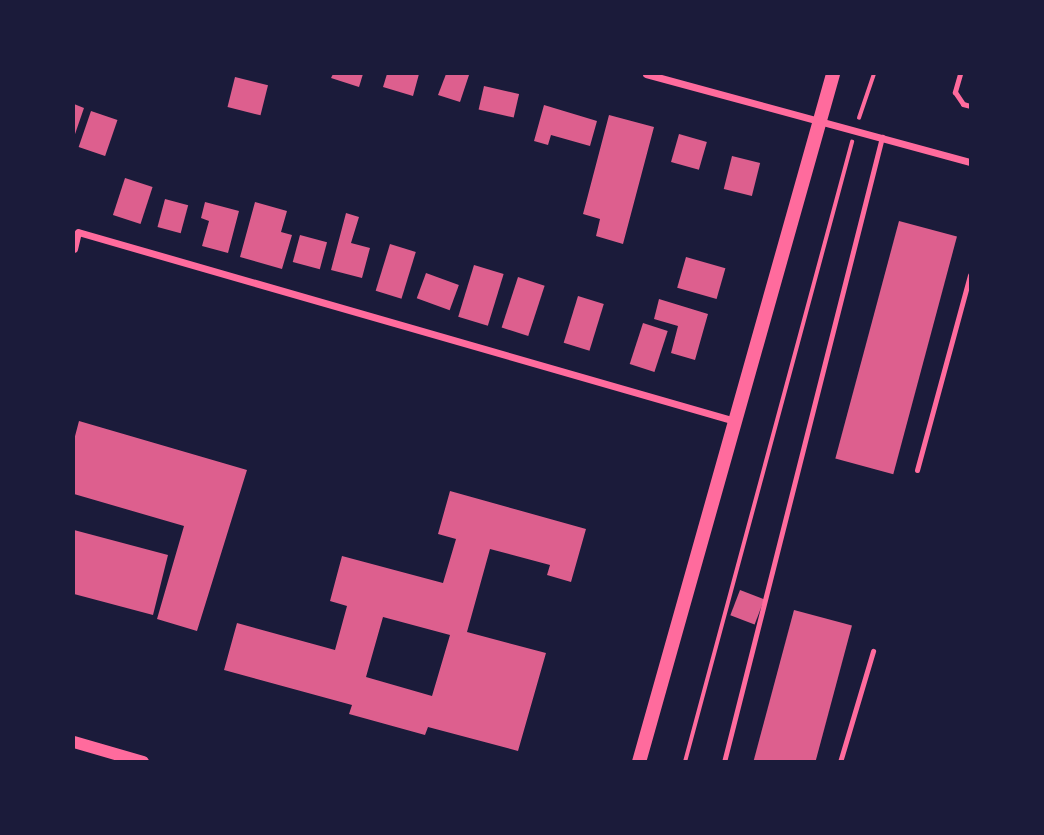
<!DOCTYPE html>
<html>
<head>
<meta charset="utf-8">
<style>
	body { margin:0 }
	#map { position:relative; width:1044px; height:835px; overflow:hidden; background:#1b1b3a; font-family:Arial,sans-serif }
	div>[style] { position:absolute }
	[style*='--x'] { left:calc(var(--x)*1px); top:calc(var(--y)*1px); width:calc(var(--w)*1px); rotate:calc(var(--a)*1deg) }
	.building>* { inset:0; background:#dd5f8e; transform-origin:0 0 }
	.path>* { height:3.5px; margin:-1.75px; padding:0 1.75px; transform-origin:1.75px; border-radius:1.75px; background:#ff6b9d }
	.service>* { height:5px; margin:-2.5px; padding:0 2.5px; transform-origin:2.5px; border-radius:2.5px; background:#ff6b9d }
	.minor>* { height:7px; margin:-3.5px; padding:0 3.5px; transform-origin:3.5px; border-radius:3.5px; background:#ff6b9d }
	.tertiary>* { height:12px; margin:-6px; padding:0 6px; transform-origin:6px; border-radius:6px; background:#ff6b9d }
	.secondary>* { height:14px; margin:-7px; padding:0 7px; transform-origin:7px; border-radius:7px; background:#ff6b9d }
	span { translate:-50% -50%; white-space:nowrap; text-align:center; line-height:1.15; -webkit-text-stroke:5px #1b1b3a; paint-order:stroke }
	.frame { position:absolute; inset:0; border:75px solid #1b1b3a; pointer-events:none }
</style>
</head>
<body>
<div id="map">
	<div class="building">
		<div style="clip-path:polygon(333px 74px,363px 74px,359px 87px,331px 78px)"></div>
		<div style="clip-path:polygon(387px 74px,419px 74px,413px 96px,383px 87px)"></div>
		<div style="clip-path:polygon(446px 74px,469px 75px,460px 102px,438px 95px)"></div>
		<div style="left:235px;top:77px;width:34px;height:31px;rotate:14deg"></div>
		<div style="left:484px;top:86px;width:36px;height:24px;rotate:13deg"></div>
		<div style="clip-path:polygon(74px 104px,84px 108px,74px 137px)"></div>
		<div style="clip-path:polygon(544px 105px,597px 121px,590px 146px,551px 135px,548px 145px,534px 141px)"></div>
		<div style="left:91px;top:111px;width:28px;height:38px;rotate:19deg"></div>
		<div style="clip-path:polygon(609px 115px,654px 127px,623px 244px,596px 236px,600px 219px,583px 214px)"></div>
		<div style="left:679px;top:134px;width:29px;height:29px;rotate:16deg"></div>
		<div style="left:732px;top:156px;width:29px;height:34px;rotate:14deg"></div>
		<div style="left:125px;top:178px;width:29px;height:39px;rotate:18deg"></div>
		<div style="left:165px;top:199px;width:24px;height:29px;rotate:15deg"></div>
		<div style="clip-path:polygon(205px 202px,239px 211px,228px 253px,202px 246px,209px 221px,201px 218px)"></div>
		<div style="clip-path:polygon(255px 202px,287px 211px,281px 232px,292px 235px,282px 269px,240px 257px)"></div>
		<div style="clip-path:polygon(346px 213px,359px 217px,351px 243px,370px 248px,362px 278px,331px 270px)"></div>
		<div style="left:899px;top:221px;width:60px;height:246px;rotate:15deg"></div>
		<div style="left:300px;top:235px;width:28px;height:28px;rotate:15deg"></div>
		<div style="left:390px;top:244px;width:27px;height:49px;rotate:17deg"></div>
		<div style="left:686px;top:257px;width:41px;height:32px;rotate:16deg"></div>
		<div style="left:474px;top:265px;width:31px;height:54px;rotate:17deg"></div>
		<div style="left:426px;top:273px;width:35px;height:27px;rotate:20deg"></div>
		<div style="left:518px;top:277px;width:28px;height:53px;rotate:18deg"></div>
		<div style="left:578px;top:296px;width:27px;height:49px;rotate:17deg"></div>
		<div style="clip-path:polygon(659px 299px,708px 314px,695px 360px,671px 353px,678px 326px,654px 319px)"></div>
		<div style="left:643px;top:323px;width:26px;height:43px;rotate:18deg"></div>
		<div style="clip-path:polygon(79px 421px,247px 470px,197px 631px,157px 619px,184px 526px,74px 494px,74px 440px)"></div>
		<div style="clip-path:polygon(evenodd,450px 491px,586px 529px,571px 582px,547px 575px,550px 565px,490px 549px,467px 632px,546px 653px,518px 751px,428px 727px,425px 735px,349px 714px,352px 705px,224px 670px,237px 623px,335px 650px,347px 606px,330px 601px,342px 556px,443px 583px,456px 539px,438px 534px,450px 491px,383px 617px,450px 635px,432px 696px,366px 677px,383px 617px)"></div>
		<div style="clip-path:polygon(74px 530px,168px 555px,153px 615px,74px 594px)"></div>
		<div style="left:740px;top:590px;width:26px;height:27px;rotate:21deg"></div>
		<div style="left:794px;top:610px;width:60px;height:157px;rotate:15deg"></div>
	</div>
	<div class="path">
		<div style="--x:859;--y:118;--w:46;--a:-71.2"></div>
		<div style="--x:685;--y:762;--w:642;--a:-74.92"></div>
	</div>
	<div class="service">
		<div style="--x:960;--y:74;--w:19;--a:106"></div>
		<div style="--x:955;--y:92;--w:14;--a:56"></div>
		<div style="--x:963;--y:104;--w:7;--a:16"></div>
		<div style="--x:917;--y:470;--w:202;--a:-74.8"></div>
		<div style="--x:724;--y:762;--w:645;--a:-75.81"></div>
		<div style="--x:840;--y:762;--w:116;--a:-73.4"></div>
	</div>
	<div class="minor">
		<div style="--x:646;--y:74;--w:336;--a:15.2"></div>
		<div style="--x:74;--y:249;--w:17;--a:-77"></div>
		<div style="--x:78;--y:232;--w:684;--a:16.05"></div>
	</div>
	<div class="tertiary">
		<div style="--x:74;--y:742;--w:72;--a:16.2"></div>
	</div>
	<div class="secondary">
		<div style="--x:639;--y:762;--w:715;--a:-74.25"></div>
	</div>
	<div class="frame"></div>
</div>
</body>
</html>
